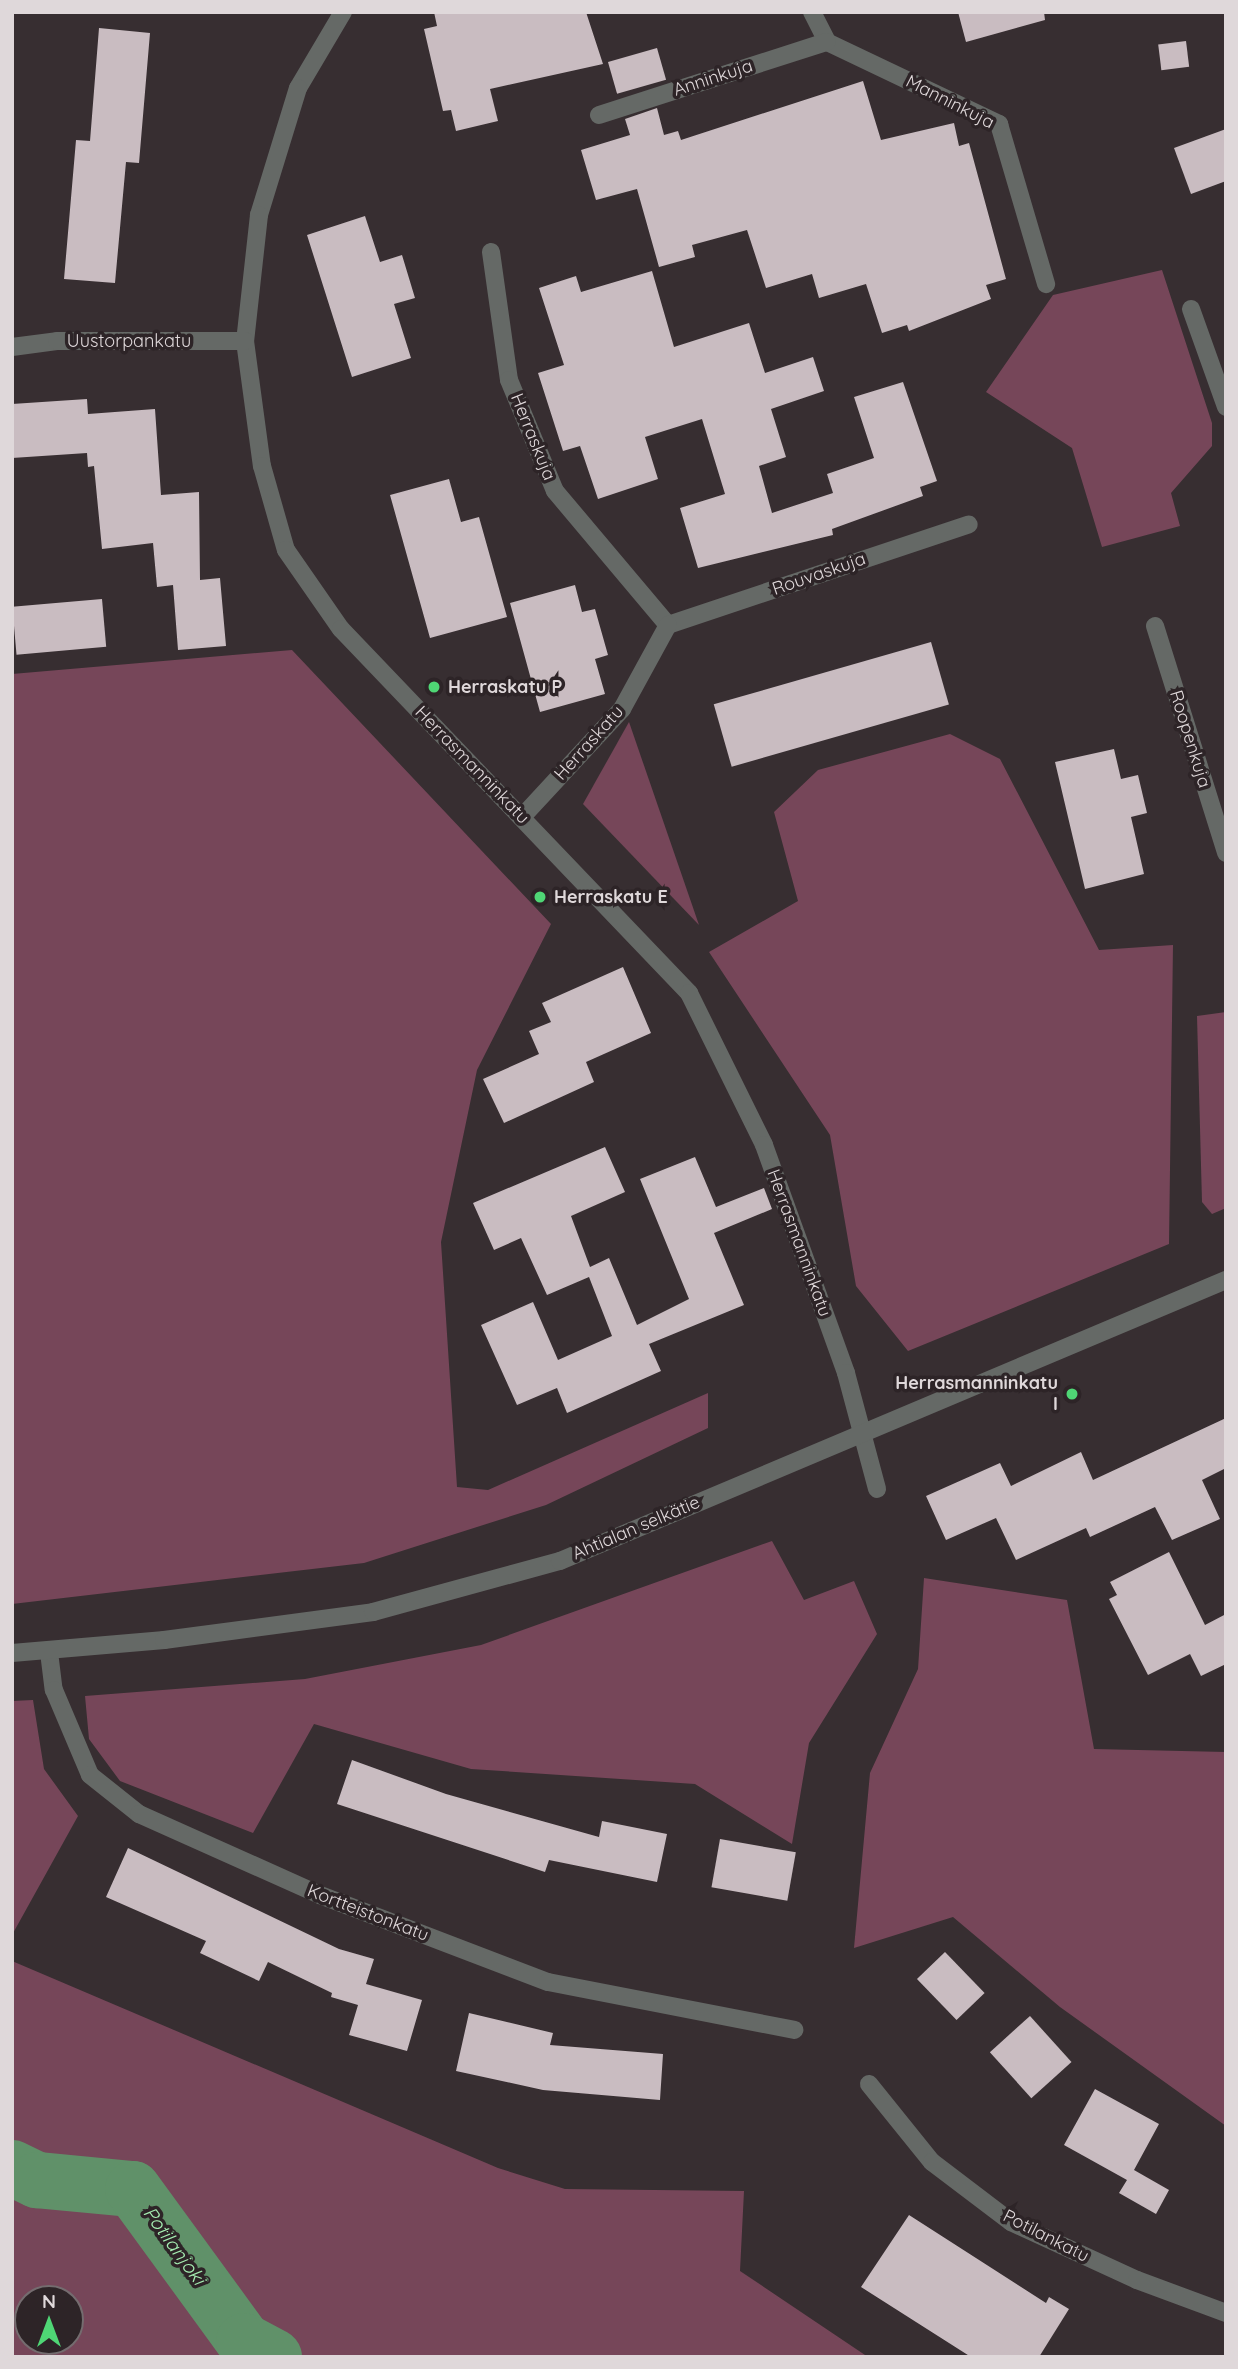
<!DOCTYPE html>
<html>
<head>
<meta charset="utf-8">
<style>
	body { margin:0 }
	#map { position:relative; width:1238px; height:2369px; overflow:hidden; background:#372e31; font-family:Quicksand,sans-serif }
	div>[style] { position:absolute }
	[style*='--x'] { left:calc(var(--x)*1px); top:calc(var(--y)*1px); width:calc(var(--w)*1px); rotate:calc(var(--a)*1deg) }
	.green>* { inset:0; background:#764659 }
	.river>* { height:56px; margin:-28px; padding:0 28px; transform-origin:28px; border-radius:28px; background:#609169 }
	.building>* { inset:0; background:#c9bcc1; transform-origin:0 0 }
	.minor>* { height:18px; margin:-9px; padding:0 9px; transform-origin:9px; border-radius:9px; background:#656966 }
	.dots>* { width:19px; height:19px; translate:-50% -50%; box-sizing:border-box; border:4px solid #2d2427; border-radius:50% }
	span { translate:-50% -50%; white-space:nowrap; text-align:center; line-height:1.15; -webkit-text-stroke:7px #2d2427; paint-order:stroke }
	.street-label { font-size:18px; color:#dfd8da }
	.poi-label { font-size:18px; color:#dfd8da; font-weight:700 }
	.left { translate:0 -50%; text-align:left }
	.right { translate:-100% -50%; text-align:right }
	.water-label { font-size:19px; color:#a6efb3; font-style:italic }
	.frame { position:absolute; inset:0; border:14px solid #dfd8da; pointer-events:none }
	.north { position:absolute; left:14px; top:2285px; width:70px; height:70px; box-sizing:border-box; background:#2d2427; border:2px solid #746c6f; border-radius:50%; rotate:0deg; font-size:19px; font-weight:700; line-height:28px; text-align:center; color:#dfd8da }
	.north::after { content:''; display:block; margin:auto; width:24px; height:32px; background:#4fd675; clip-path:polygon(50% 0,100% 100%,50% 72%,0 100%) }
</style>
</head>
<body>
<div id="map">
	<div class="green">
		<div style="clip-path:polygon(1162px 270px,1212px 423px,1212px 446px,1171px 493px,1180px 526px,1102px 547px,1072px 448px,986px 392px,1053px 295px)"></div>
		<div style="clip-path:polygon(292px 650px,551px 924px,477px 1070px,441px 1242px,457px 1487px,488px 1490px,708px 1393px,708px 1428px,546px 1505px,364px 1563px,12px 1604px,12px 674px)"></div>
		<div style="clip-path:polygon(629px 722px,699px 925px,583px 804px)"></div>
		<div style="clip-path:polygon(950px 734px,1000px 759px,1099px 950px,1173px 945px,1169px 1244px,908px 1351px,856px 1286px,830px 1135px,709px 952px,798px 901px,774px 812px,818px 770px)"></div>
		<div style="clip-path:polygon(1226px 1012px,1226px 1208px,1212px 1214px,1202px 1202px,1197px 1016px)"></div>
		<div style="clip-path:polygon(772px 1541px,804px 1600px,854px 1581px,877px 1634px,809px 1743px,792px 1844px,695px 1784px,471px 1769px,314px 1724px,253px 1833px,120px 1781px,89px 1739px,85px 1696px,305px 1679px,481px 1645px)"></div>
		<div style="clip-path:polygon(924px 1578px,1067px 1600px,1094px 1749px,1226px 1752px,1226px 2126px,1060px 2007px,953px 1917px,854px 1948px,870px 1773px,918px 1669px)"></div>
		<div style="clip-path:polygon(33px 1700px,44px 1769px,78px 1816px,12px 1935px,12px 1701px)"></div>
		<div style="clip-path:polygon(evenodd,12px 1961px,498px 2168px,565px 2189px,744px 2191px,740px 2271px,868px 2357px,12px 2357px,12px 1961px,28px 2299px,70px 2299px,70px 2341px,28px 2341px,28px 2299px)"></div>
	</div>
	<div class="river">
		<div style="--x:12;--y:2168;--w:28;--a:26"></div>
		<div style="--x:37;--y:2180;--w:96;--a:5.4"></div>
		<div style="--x:133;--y:2189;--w:188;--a:53.9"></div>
		<div style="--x:244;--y:2341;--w:34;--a:28"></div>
	</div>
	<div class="building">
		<div style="clip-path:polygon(434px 12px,586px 12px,603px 64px,490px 89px,498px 121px,456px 131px,451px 110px,443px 111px,424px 29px,437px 26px)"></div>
		<div style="clip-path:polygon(958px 12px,1044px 12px,1045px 20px,966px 42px)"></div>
		<div style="clip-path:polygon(99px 28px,150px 33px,139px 163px,126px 162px,115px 283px,64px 279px,76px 140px,90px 141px)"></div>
		<div style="left:1186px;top:41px;width:26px;height:28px;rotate:83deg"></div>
		<div style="left:657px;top:48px;width:33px;height:51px;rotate:74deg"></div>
		<div style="clip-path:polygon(863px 81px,881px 140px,954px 123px,959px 146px,969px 143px,1006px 279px,986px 285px,991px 299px,909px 331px,907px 325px,882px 333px,866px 284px,819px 298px,812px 274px,766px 288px,747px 230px,692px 245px,695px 257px,659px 267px,637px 189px,596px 200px,581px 150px,630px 135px,625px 119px,657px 108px,664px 135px,678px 131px,681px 140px)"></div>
		<div style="clip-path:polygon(1226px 129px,1226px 181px,1191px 194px,1174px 148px)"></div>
		<div style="clip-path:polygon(365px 216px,380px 262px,402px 255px,415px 298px,394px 304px,411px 358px,352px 377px,307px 235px)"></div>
		<div style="clip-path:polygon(652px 271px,674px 347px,749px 323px,765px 373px,813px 357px,824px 391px,771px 409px,786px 457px,759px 466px,772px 513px,833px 493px,827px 474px,874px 458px,854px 397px,903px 382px,937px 481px,920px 487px,923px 496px,832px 529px,833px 535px,698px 568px,680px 508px,725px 494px,702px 419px,645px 437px,658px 479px,598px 499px,580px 446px,563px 451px,538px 373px,564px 365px,539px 288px,576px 276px,581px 292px)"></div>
		<div style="clip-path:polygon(87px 399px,88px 414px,155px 409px,161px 495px,199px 492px,200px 580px,220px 578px,226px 646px,178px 650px,173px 585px,157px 587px,153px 543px,102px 549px,94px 466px,88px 467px,87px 453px,12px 458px,12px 404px)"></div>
		<div style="clip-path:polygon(449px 479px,461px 522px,479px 517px,507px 617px,430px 638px,390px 495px)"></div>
		<div style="clip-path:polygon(575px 585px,582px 612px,595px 609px,608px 655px,595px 659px,605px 694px,540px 712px,510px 603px)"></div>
		<div style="left:102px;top:599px;width:48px;height:90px;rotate:85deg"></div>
		<div style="left:931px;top:642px;width:65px;height:226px;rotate:74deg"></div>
		<div style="clip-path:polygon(1114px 749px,1121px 779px,1138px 775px,1147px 813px,1131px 817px,1144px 874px,1085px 889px,1055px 762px)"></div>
		<div style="clip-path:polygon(623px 967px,651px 1033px,586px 1062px,594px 1082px,504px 1123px,483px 1079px,539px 1054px,529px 1031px,551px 1022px,542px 1003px)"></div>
		<div style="clip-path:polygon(605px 1147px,625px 1192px,571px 1216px,590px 1267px,609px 1258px,637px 1325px,689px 1299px,640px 1179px,695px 1157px,716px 1207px,764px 1188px,772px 1209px,714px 1233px,744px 1305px,649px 1344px,661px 1371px,567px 1413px,557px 1388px,517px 1405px,481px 1325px,533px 1302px,558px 1360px,612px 1336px,589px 1277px,547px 1295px,521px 1238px,494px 1250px,473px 1203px)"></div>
		<div style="clip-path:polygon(1226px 1418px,1226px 1468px,1202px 1480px,1220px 1519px,1172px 1540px,1155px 1507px,1090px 1537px,1086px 1528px,1016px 1560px,996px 1518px,946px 1540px,926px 1496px,1000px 1463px,1011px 1486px,1081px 1452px,1093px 1480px)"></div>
		<div style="clip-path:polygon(1169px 1552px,1205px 1625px,1226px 1614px,1226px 1664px,1201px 1676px,1190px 1654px,1148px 1675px,1109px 1599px,1117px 1595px,1110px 1582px)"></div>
		<div style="clip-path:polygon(352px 1760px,446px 1794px,599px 1837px,602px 1821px,667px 1834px,657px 1882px,549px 1860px,545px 1872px,337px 1804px)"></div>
		<div style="left:720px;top:1839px;width:77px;height:49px;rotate:10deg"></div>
		<div style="clip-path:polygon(128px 1848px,339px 1949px,374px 1959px,366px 1984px,422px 2000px,407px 2051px,349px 2035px,358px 2005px,331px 1997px,332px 1993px,268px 1962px,259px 1981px,200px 1953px,206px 1941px,106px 1897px)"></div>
		<div style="left:945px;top:1952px;width:57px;height:39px;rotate:46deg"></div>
		<div style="clip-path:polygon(469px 2013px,553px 2033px,550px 2045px,663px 2054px,660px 2100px,543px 2090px,456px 2071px)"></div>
		<div style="left:1030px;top:2016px;width:62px;height:54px;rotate:48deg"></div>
		<div style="clip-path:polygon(1095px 2089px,1159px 2124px,1134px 2170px,1169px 2190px,1156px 2214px,1119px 2193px,1127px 2180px,1064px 2145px)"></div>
		<div style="clip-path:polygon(909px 2215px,1046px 2303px,1049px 2297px,1069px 2309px,1039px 2357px,971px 2357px,861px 2287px)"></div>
	</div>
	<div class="minor">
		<div style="--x:343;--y:12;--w:88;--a:120.6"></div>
		<div style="--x:298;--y:88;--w:133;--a:107.1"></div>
		<div style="--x:259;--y:215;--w:127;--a:96.3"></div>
		<div style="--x:245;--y:341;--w:126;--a:82.3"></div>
		<div style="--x:262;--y:466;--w:87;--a:74.1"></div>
		<div style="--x:286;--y:550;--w:96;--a:55.2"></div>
		<div style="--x:341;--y:629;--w:504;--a:46.29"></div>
		<div style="--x:689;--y:993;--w:169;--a:63.7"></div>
		<div style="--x:764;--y:1145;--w:242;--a:70.2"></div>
		<div style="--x:846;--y:1373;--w:120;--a:75"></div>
		<div style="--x:812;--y:12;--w:34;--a:63"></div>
		<div style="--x:827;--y:42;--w:191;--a:25.5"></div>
		<div style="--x:999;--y:124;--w:167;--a:73.6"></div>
		<div style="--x:599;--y:115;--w:239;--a:-17.8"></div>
		<div style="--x:491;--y:252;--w:129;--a:82"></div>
		<div style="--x:509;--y:380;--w:120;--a:67.5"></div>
		<div style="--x:555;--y:491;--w:175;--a:49.9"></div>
		<div style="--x:1191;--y:309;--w:104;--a:70.3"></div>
		<div style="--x:12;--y:347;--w:45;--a:-7.6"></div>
		<div style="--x:57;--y:341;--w:188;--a:0"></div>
		<div style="--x:668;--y:625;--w:317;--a:-18.5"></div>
		<div style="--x:1155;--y:626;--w:238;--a:72.6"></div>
		<div style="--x:522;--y:817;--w:147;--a:-47.2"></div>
		<div style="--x:622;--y:709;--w:96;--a:-61.3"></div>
		<div style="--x:49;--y:1652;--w:38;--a:83"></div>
		<div style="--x:54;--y:1690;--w:92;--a:67"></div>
		<div style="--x:90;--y:1775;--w:63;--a:38.5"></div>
		<div style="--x:139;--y:1814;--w:198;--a:24.1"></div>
		<div style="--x:320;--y:1895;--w:244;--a:20.9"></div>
		<div style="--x:548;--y:1982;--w:251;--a:11"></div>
		<div style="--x:12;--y:1653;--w:153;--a:-4.9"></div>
		<div style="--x:164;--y:1640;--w:211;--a:-7.6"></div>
		<div style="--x:373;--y:1612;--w:194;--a:-15.3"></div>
		<div style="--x:560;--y:1561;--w:723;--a:-22.88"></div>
		<div style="--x:869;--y:2084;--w:100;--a:51.1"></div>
		<div style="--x:932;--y:2162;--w:99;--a:37.2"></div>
		<div style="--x:1011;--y:2222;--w:139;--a:24.7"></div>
		<div style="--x:1137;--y:2280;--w:95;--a:20.3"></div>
	</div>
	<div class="dots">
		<div style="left:434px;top:687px;background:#4fd675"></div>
		<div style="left:540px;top:897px;background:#4fd675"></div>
		<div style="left:1072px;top:1394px;background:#4fd675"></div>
	</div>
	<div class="street-label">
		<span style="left:713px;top:78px;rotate:-18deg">Anninkuja</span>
		<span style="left:950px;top:102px;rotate:27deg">Manninkuja</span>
		<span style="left:129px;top:341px">Uustorpankatu</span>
		<span style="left:533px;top:437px;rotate:68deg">Herraskuja</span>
		<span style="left:819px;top:574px;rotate:-19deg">Rouvaskuja</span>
		<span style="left:1190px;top:739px;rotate:73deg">Roopenkuja</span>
		<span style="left:589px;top:743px;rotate:-48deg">Herraskatu</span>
		<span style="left:472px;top:765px;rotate:46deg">Herrasmanninkatu</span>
		<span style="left:799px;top:1243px;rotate:70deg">Herrasmanninkatu</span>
		<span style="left:636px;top:1528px;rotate:-23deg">Ahtialan selkätie</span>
		<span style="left:368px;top:1913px;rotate:21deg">Kortteistonkatu</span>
		<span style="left:1046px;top:2236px;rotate:27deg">Potilankatu</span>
	</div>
	<div class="poi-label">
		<span class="left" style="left:448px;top:687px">Herraskatu P</span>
		<span class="left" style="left:554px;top:897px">Herraskatu E</span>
		<span class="right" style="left:1058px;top:1394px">Herrasmanninkatu<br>I</span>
	</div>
	<div class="water-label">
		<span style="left:174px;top:2246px;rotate:54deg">Potilanjoki</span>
	</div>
	<div class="frame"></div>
	<div class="north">N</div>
</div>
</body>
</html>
